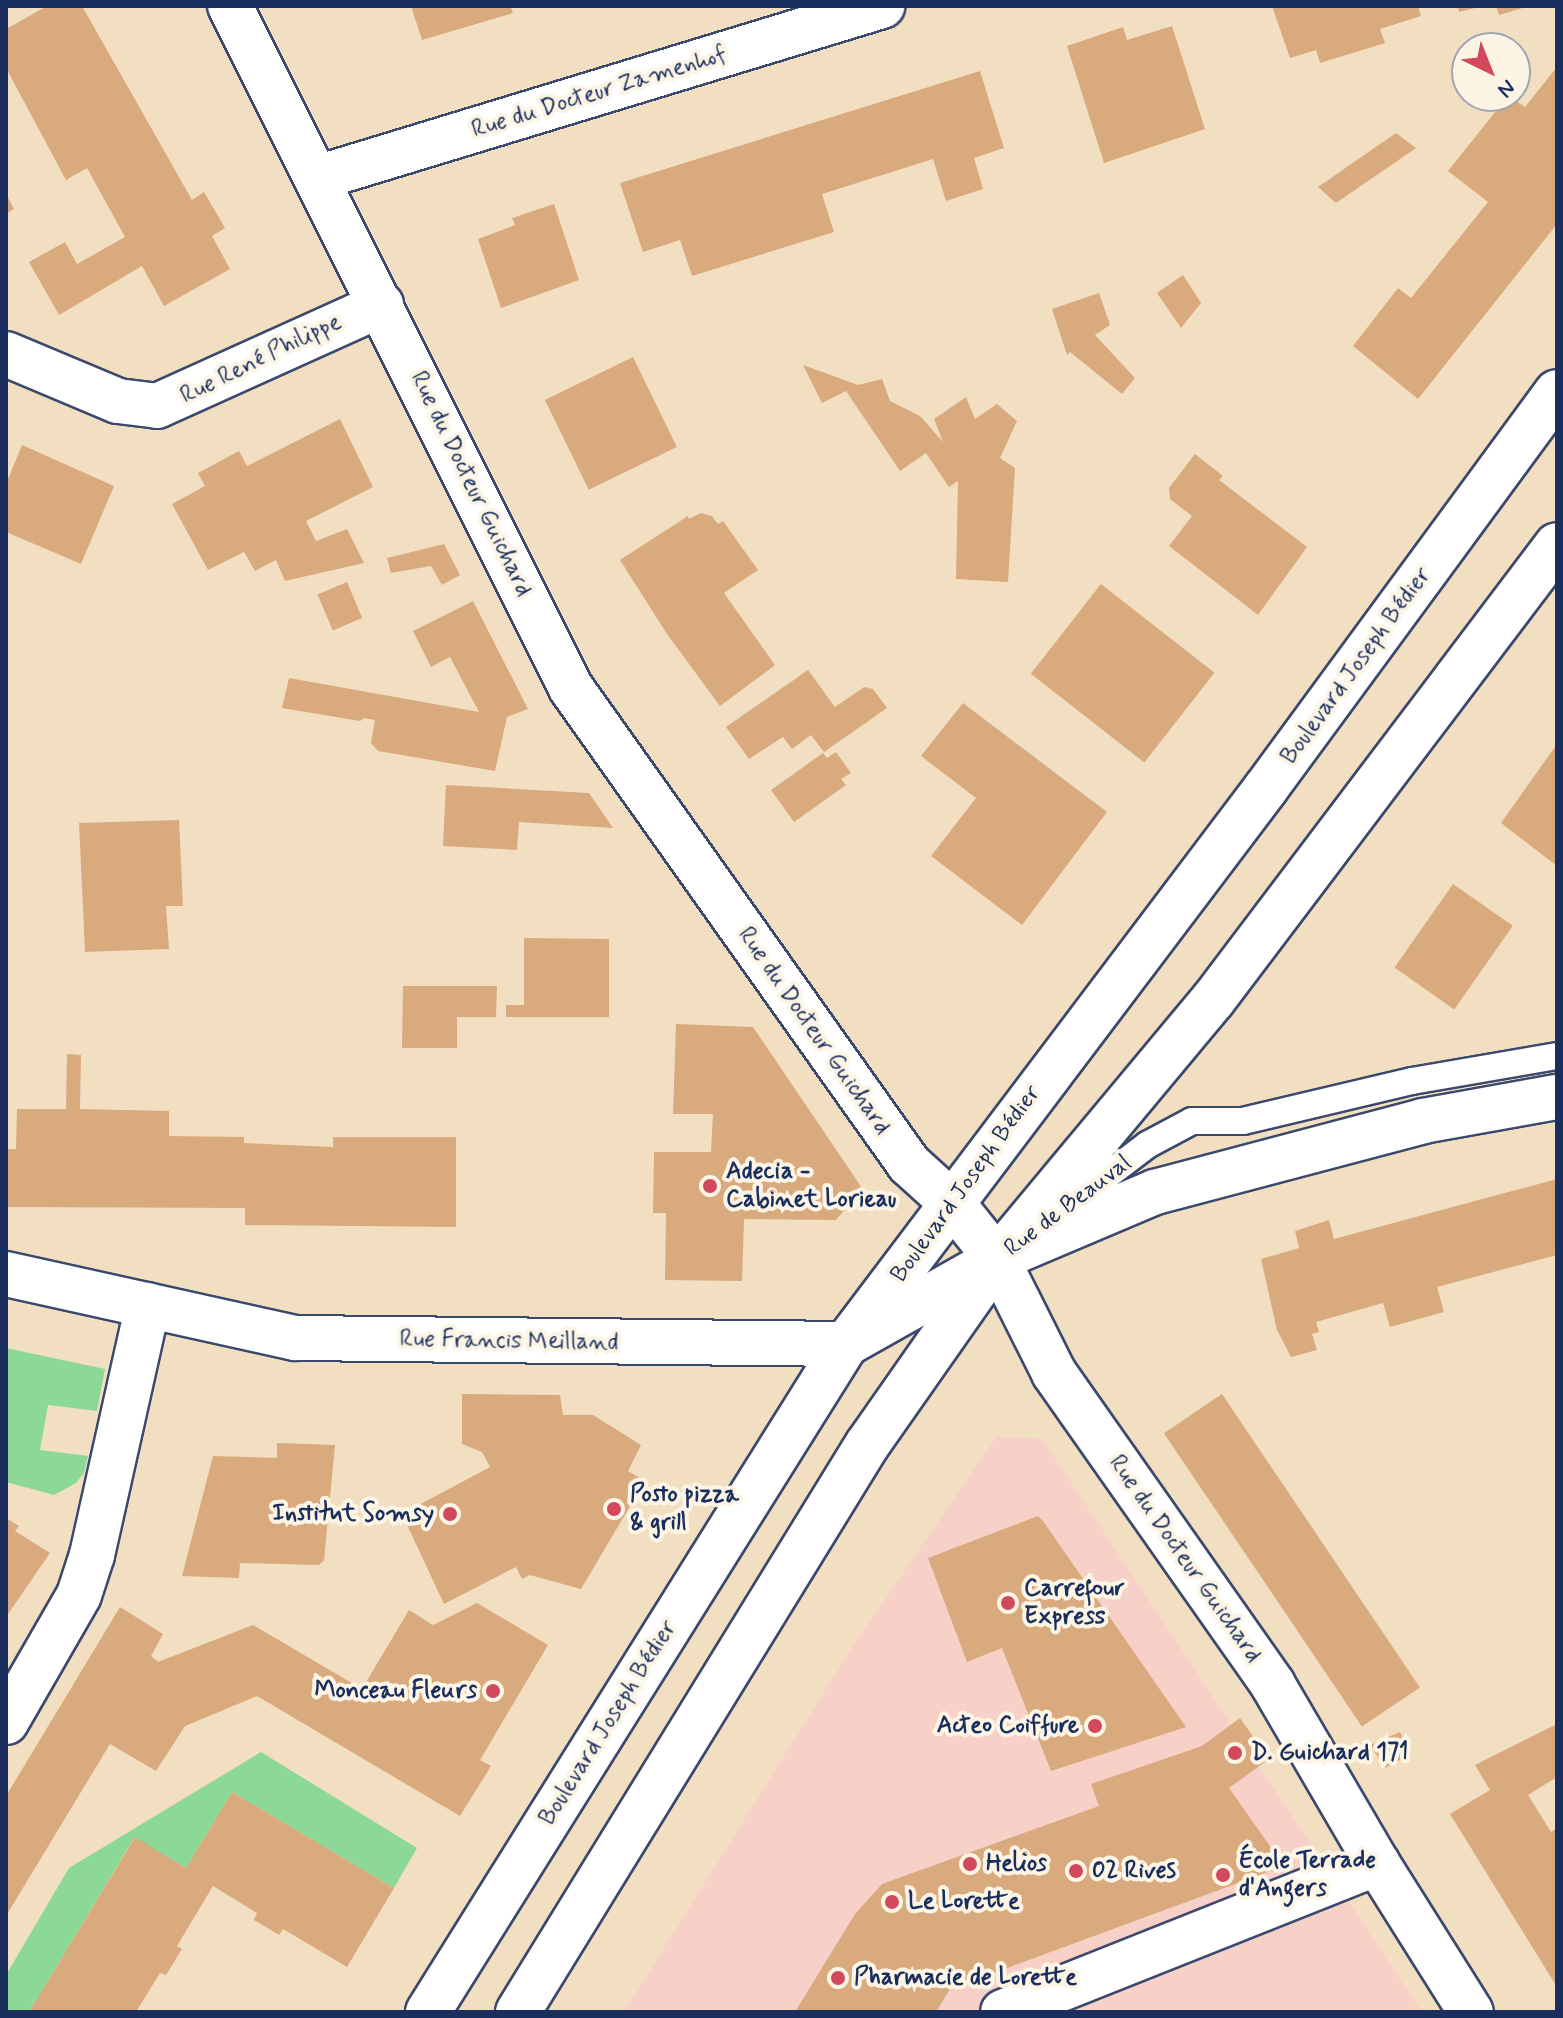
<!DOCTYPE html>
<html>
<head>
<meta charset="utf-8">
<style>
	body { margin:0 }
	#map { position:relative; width:1563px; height:2018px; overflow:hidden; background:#f2dfc1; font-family:Mynerve,sans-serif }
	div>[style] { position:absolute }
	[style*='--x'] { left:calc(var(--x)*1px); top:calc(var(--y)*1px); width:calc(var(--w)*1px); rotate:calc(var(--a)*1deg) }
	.built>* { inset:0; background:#f7d1c8 }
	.green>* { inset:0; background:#8bd897 }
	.building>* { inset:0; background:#d9aa7d; transform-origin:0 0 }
	.roads { filter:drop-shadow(2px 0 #3b496d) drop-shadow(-2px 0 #3b496d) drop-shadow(0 2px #3b496d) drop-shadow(0 -2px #3b496d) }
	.service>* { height:26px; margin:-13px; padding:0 13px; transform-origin:13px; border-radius:13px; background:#fff }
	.minor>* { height:44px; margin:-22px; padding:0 22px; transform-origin:22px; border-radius:22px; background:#fff }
	.primary>* { height:44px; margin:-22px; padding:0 22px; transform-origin:22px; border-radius:22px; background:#fff }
	.dots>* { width:22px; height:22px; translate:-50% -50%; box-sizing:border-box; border:4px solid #fcf5e5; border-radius:50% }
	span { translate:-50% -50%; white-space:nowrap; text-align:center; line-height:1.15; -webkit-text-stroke:8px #fcf5e5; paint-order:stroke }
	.street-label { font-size:24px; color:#1b2f5e }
	.poi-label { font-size:24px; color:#1b2f5e; font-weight:700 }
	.left { translate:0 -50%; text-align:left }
	.right { translate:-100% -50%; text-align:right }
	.frame { position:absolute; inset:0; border:8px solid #1b2f5e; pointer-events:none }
	.north { position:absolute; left:1451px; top:32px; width:80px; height:80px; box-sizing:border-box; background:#fcf5e5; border:2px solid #a2a6af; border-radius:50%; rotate:137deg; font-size:22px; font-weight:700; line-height:32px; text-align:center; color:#1b2f5e }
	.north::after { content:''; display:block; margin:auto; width:28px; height:36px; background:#d1495b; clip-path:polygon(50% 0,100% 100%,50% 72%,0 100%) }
</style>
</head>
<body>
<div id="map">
	<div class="built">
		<div style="clip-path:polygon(996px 1437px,1042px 1439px,1422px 2012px,624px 2012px,849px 1652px)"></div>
	</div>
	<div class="green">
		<div style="clip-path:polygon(6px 1348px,105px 1369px,97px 1411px,48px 1405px,40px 1450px,88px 1456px,84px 1473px,76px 1483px,54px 1495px,6px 1482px)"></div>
		<div style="clip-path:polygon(261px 1752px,417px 1848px,394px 1888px,232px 1792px,186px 1868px,134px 1838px,29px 2012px,6px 2012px,6px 1975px,69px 1868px)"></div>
	</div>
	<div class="building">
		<div style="clip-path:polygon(47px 6px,82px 6px,192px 200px,204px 192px,225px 228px,212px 236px,230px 269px,164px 306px,142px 266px,59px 315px,29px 262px,65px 242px,77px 264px,125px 237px,87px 168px,66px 180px,6px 68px,8px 28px)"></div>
		<div style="clip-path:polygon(411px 6px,510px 6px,513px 13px,422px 40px)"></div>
		<div style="clip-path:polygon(1272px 6px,1418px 6px,1421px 16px,1380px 29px,1385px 43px,1320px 63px,1316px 50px,1290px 58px)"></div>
		<div style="clip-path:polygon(1458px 6px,1479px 6px,1479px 7px,1459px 12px)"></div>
		<div style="clip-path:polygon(1496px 6px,1526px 6px,1526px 7px,1499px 15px)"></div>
		<div style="clip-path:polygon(1172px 26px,1205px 129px,1104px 163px,1067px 46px,1123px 27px,1127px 40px)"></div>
		<div style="clip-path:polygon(1557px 67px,1557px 224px,1418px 399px,1353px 346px,1398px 288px,1411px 298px,1488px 202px,1448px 171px,1508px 96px,1525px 107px)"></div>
		<div style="clip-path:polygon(980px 71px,1004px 148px,974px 158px,983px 189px,946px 201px,933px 159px,822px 194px,834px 232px,692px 276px,680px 240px,643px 252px,620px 183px)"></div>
		<div style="clip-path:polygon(1396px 133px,1416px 148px,1336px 203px,1318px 187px)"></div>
		<div style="clip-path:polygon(6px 194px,14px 209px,6px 214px)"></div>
		<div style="clip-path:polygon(554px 204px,579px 280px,501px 308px,478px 239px,515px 225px,512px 218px)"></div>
		<div style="clip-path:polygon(1183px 275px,1201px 303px,1181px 328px,1157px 293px)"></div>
		<div style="clip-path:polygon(1099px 293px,1110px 325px,1095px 335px,1135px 378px,1122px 394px,1070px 352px,1067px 355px,1052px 309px)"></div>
		<div style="left:633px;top:357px;width:100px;height:98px;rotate:64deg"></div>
		<div style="clip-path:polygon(803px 365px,858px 385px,882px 379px,890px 401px,920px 416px,943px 442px,934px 419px,966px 397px,975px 419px,997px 404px,1017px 421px,1000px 458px,1015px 468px,1008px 582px,956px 579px,958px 481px,949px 487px,926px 453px,900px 471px,846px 391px,822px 403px)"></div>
		<div style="clip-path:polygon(340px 419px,373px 487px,306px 521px,316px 541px,347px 529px,364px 563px,285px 581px,276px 560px,255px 571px,244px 552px,208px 570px,172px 504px,205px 486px,198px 473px,239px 451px,247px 466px)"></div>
		<div style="clip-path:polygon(22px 445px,114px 486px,81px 564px,6px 532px,6px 484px)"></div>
		<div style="clip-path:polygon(1195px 454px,1223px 476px,1219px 480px,1307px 547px,1258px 615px,1169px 546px,1192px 516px,1170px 499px,1169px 488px)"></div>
		<div style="clip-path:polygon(701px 513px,712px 516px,718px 524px,723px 521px,758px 570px,724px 593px,775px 665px,720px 706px,667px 634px,620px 560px,688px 516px,689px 519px)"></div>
		<div style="clip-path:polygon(444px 544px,460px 575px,442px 585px,431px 566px,391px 573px,387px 558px)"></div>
		<div style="left:347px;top:582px;width:39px;height:32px;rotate:67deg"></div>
		<div style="left:1101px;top:584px;width:144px;height:114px;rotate:38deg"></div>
		<div style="clip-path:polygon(473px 601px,528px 709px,507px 717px,495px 771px,378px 751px,371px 743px,375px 720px,364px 718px,360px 721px,282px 708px,289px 678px,479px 712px,450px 657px,431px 667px,413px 631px)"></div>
		<div style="clip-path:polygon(808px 670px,835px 707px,864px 687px,873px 689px,887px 708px,824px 752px,811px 735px,792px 749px,783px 737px,749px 759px,726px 727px)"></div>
		<div style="clip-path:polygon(963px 703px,1107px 812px,1022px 925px,931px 856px,976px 798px,921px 756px)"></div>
		<div style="clip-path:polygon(1557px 744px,1557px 866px,1501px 823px)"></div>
		<div style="clip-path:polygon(836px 752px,851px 773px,841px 779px,846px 785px,794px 822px,771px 790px,823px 753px,827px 758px)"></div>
		<div style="clip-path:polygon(446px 785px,589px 793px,613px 828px,519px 822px,517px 850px,443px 846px)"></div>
		<div style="clip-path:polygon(179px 820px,183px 906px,166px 906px,169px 949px,85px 952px,79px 823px)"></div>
		<div style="left:1453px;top:884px;width:73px;height:102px;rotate:35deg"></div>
		<div style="clip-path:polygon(524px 938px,609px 939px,609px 1017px,506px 1017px,506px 1005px,524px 1005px)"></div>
		<div style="clip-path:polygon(403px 986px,497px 986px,496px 1017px,457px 1017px,457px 1048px,402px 1048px)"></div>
		<div style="clip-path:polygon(676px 1024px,753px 1027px,862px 1188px,836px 1220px,744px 1219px,742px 1281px,665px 1280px,666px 1213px,653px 1213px,654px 1152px,711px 1152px,713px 1114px,673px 1114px)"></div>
		<div style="clip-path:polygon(67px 1054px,81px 1055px,80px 1109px,169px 1111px,169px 1136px,244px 1137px,244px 1143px,333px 1147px,333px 1137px,456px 1137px,456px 1227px,245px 1225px,245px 1208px,6px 1207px,6px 1149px,16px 1149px,17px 1109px,66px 1109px)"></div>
		<div style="clip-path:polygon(1557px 1179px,1557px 1255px,1437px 1287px,1444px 1312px,1390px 1327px,1383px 1303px,1316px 1322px,1319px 1332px,1312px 1334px,1317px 1350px,1291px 1357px,1277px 1330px,1261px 1259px,1299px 1248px,1295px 1231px,1329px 1220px,1334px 1239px)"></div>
		<div style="clip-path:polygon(462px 1394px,560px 1395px,563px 1415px,593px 1415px,641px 1445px,628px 1471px,645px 1481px,581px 1589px,530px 1575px,522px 1579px,516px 1567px,444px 1604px,402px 1514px,490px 1467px,482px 1452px,462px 1444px)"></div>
		<div style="left:1222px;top:1394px;width:354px;height:70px;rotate:56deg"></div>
		<div style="clip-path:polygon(277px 1443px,335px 1445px,324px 1560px,319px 1565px,240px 1563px,239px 1578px,182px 1576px,213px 1456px,277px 1458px)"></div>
		<div style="clip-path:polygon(1038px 1516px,1043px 1521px,1186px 1727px,1051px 1771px,1002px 1648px,967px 1662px,928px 1558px)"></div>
		<div style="clip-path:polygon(6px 1518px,19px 1526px,15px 1531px,50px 1553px,6px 1617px)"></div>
		<div style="clip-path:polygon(477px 1603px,548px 1645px,480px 1760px,491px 1766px,460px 1816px,257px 1696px,185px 1726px,156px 1771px,110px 1744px,6px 1916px,6px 1796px,120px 1607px,163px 1634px,151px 1656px,158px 1662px,253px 1625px,362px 1689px,409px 1610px,433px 1625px)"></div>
		<div style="clip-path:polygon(1240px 1718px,1269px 1759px,1229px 1788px,1284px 1866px,950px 1989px,936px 2012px,795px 2012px,855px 1914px,882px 1884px,1099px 1806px,1091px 1784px,1202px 1746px)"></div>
		<div style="clip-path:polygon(1557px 1724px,1557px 1777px,1528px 1795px,1551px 1832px,1557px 1828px,1557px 1987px,1450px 1814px,1490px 1790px,1475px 1765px)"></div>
		<div style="clip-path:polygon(1400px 1732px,1411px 1754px,1385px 1768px,1370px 1745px)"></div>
		<div style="clip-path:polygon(232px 1792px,394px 1888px,347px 1967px,283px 1929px,279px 1935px,266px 1927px,254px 1920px,257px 1913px,213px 1886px,177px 1946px,182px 1949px,166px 1975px,160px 1973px,136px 2012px,29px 2012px,135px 1837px,186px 1868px)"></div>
	</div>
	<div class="roads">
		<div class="service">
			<div style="--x:1047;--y:1221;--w:126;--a:-37.2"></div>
			<div style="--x:1147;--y:1145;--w:51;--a:-28.1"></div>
			<div style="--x:1192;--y:1121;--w:51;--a:0"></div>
			<div style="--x:1243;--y:1121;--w:174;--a:-13.3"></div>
			<div style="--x:1412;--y:1081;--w:147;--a:-9.8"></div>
		</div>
		<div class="minor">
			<div style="--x:230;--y:6;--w:762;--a:63.43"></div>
			<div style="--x:571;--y:688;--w:584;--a:54.62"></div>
			<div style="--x:909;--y:1164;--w:58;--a:42.2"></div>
			<div style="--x:952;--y:1203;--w:72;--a:51.2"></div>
			<div style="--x:997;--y:1259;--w:127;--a:63.4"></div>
			<div style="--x:1054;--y:1373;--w:381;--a:54.9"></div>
			<div style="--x:1273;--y:1685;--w:206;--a:59.7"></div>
			<div style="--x:1377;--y:1863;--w:176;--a:57.8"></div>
			<div style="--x:317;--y:178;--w:591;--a:-16.93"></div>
			<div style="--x:6;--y:354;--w:121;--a:22.8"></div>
			<div style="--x:118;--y:401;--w:39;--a:7"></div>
			<div style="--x:157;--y:406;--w:246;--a:-24.3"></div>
			<div style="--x:6;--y:1274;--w:296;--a:12.5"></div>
			<div style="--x:295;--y:1338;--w:551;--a:0.62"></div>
			<div style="--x:846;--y:1344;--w:173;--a:-29.4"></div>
			<div style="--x:997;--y:1259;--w:172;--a:-23"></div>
			<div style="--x:1155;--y:1192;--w:277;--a:-14.8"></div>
			<div style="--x:1423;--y:1121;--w:136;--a:-10.2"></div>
			<div style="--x:6;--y:1722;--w:146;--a:-60.1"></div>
			<div style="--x:79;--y:1595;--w:42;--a:-72"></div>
			<div style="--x:92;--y:1555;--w:256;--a:-77.4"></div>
			<div style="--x:1003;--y:2012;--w:403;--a:-21.7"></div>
		</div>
		<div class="primary">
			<div style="--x:428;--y:2012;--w:788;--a:-57.96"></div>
			<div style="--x:846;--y:1344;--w:697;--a:-52.93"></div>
			<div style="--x:1266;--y:788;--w:491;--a:-53.7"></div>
			<div style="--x:518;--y:2012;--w:666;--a:-58.39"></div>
			<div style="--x:867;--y:1445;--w:227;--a:-55"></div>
			<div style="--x:997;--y:1259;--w:337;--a:-50.2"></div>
			<div style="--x:1213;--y:1000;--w:570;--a:-52.91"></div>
		</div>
	</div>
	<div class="dots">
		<div style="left:710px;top:1186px;background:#d1495b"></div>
		<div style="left:614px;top:1509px;background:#d1495b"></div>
		<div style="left:450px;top:1514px;background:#d1495b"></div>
		<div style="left:1008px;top:1603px;background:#d1495b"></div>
		<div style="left:493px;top:1691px;background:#d1495b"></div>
		<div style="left:1095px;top:1726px;background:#d1495b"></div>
		<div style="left:1235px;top:1753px;background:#d1495b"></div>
		<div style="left:970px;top:1864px;background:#d1495b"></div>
		<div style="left:1076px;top:1871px;background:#d1495b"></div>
		<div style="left:1223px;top:1875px;background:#d1495b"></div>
		<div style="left:892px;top:1902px;background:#d1495b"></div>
		<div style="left:838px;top:1978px;background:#d1495b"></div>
	</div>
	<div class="street-label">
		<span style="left:599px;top:92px;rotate:-17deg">Rue du Docteur Zamenhof</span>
		<span style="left:261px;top:359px;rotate:-26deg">Rue René Philippe</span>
		<span style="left:471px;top:484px;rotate:64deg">Rue du Docteur Guichard</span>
		<span style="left:1356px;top:666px;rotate:-54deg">Boulevard Joseph Bédier</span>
		<span style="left:814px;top:1031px;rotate:55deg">Rue du Docteur Guichard</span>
		<span style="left:966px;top:1184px;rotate:-54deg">Boulevard Joseph Bédier</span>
		<span style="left:1068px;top:1206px;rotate:-37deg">Rue de Beauval</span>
		<span style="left:509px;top:1341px;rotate:1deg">Rue Francis Meilland</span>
		<span style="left:1185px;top:1559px;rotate:55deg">Rue du Docteur Guichard</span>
		<span style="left:608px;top:1723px;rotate:-58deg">Boulevard Joseph Bédier</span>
	</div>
	<div class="poi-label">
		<span class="left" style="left:726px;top:1186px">Adecia -<br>Cabinet Lorieau</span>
		<span class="left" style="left:630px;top:1509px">Posto pizza<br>&amp; grill</span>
		<span class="right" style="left:434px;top:1514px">Institut Somsy</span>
		<span class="left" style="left:1024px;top:1603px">Carrefour<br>Express</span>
		<span class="right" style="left:477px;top:1691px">Monceau Fleurs</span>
		<span class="right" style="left:1079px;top:1726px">Acteo Coiffure</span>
		<span class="left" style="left:1251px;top:1753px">D. Guichard 171</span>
		<span class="left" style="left:1239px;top:1875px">École Terrade<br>d'Angers</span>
		<span class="left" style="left:986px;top:1864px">Helios</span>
		<span class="left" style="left:1092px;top:1871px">02 Rives</span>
		<span class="left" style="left:908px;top:1902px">Le Lorette</span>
		<span class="left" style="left:854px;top:1978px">Pharmacie de Lorette</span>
	</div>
	<div class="frame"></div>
	<div class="north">N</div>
</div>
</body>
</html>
